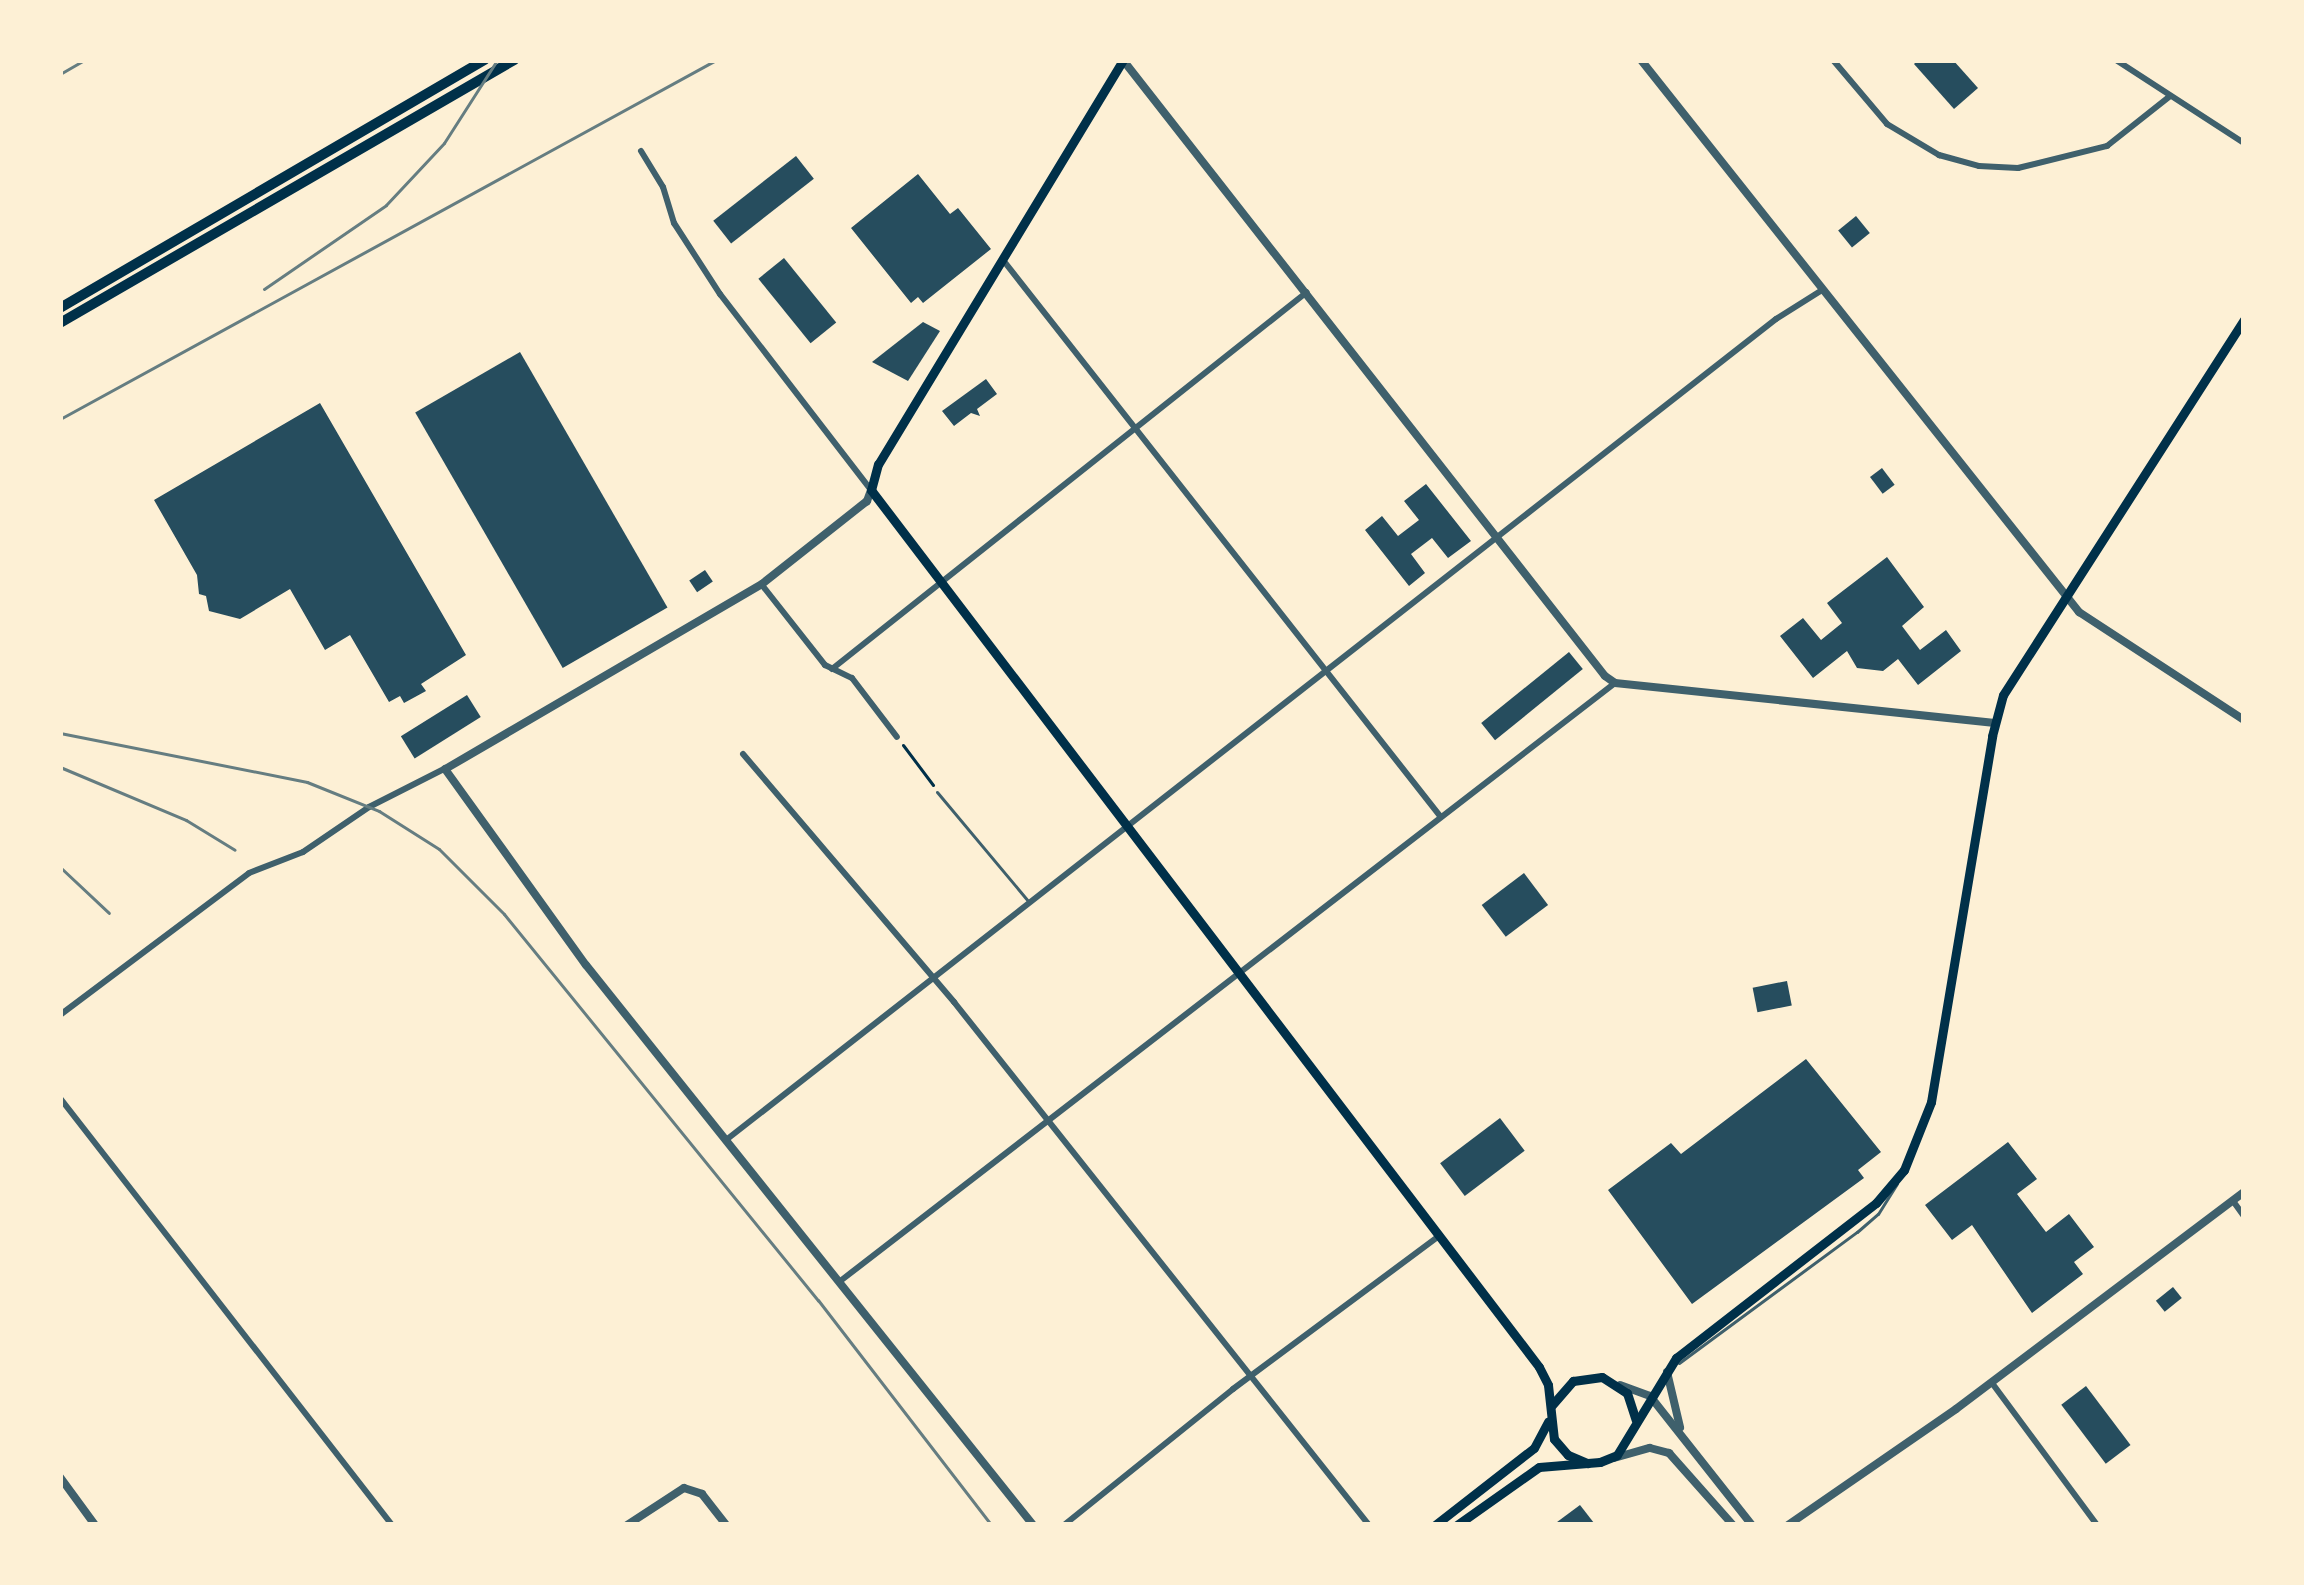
<!DOCTYPE html>
<html>
<head>
<meta charset="utf-8">
<style>
	body { margin:0 }
	#map { position:relative; width:2304px; height:1585px; overflow:hidden; background:#fdf0d5; font-family:"IBM Plex Serif",serif }
	div>[style] { position:absolute }
	[style*='--x'] { left:calc(var(--x)*1px); top:calc(var(--y)*1px); width:calc(var(--w)*1px); rotate:calc(var(--a)*1deg) }
	.building>* { inset:0; background:#264d5e; transform-origin:0 0 }
	.path>* { height:3px; margin:-1.5px; padding:0 1.5px; transform-origin:1.5px; border-radius:1.5px; background:#003049 }
	.service>* { height:3px; margin:-1.5px; padding:0 1.5px; transform-origin:1.5px; border-radius:1.5px; background:#3f606c }
	.minor>* { height:6px; margin:-3px; padding:0 3px; transform-origin:3px; border-radius:3px; background:#3f606c }
	.tertiary>* { height:8px; margin:-4px; padding:0 4px; transform-origin:4px; border-radius:4px; background:#3f606c }
	.secondary>* { height:9px; margin:-4.5px; padding:0 4.5px; transform-origin:4.5px; border-radius:4.5px; background:#003049 }
	.primary>* { height:10px; margin:-5px; padding:0 5px; transform-origin:5px; border-radius:5px; background:#003049 }
	.rail>* { height:3px; margin:-1.5px; padding:0 1.5px; transform-origin:1.5px; border-radius:1.5px; background:#657d81 }
	span { translate:-50% -50%; white-space:nowrap; text-align:center; line-height:1.15; -webkit-text-stroke:9px #fdf0d5; paint-order:stroke }
	.frame { position:absolute; inset:0; border:63px solid #fdf0d5; pointer-events:none }
</style>
</head>
<body>
<div id="map">
	<div class="building">
		<div style="clip-path:polygon(1918px 60px,1953px 60px,1978px 88px,1954px 109px,1914px 64px)"></div>
		<div style="left:796px;top:156px;width:29px;height:105px;rotate:52deg"></div>
		<div style="clip-path:polygon(918px 174px,950px 214px,958px 208px,991px 249px,923px 303px,918px 297px,911px 303px,851px 228px)"></div>
		<div style="left:1856px;top:216px;width:22px;height:23px;rotate:51deg"></div>
		<div style="left:784px;top:258px;width:83px;height:33px;rotate:51deg"></div>
		<div style="clip-path:polygon(923px 322px,940px 331px,908px 381px,872px 362px)"></div>
		<div style="left:520px;top:352px;width:295px;height:121px;rotate:60deg"></div>
		<div style="clip-path:polygon(986px 379px,997px 394px,977px 409px,980px 416px,971px 413px,954px 426px,942px 411px)"></div>
		<div style="clip-path:polygon(320px 403px,466px 655px,421px 684px,426px 691px,404px 703px,400px 696px,389px 702px,350px 635px,325px 650px,290px 589px,240px 619px,209px 611px,206px 596px,199px 594px,197px 575px,154px 500px)"></div>
		<div style="left:1882px;top:468px;width:21px;height:15px;rotate:53deg"></div>
		<div style="clip-path:polygon(1426px 484px,1471px 541px,1448px 558px,1432px 538px,1411px 554px,1425px 573px,1409px 586px,1365px 530px,1382px 516px,1398px 536px,1419px 520px,1404px 501px)"></div>
		<div style="clip-path:polygon(1887px 557px,1924px 607px,1902px 626px,1920px 650px,1946px 630px,1961px 651px,1918px 685px,1898px 659px,1883px 671px,1857px 668px,1847px 651px,1813px 678px,1780px 636px,1803px 618px,1821px 640px,1842px 623px,1827px 603px)"></div>
		<div style="left:705px;top:570px;width:14px;height:19px;rotate:56deg"></div>
		<div style="left:1569px;top:652px;width:22px;height:113px;rotate:51deg"></div>
		<div style="left:467px;top:695px;width:26px;height:78px;rotate:58deg"></div>
		<div style="left:1524px;top:873px;width:40px;height:53px;rotate:53deg"></div>
		<div style="left:1787px;top:981px;width:25px;height:35px;rotate:79deg"></div>
		<div style="clip-path:polygon(1806px 1059px,1881px 1152px,1858px 1170px,1864px 1178px,1692px 1304px,1608px 1190px,1671px 1143px,1681px 1154px)"></div>
		<div style="left:1500px;top:1118px;width:41px;height:75px;rotate:53deg"></div>
		<div style="clip-path:polygon(2008px 1142px,2037px 1179px,2017px 1194px,2046px 1232px,2069px 1214px,2094px 1247px,2074px 1262px,2083px 1274px,2032px 1313px,1972px 1225px,1952px 1240px,1925px 1205px)"></div>
		<div style="left:2173px;top:1287px;width:14px;height:22px;rotate:51deg"></div>
		<div style="left:2086px;top:1386px;width:74px;height:31px;rotate:53deg"></div>
		<div style="clip-path:polygon(1580px 1505px,1594px 1523px,1553px 1525px)"></div>
	</div>
	<div class="path">
		<div style="--x:903;--y:745;--w:50;--a:53.1"></div>
	</div>
	<div class="service">
		<div style="--x:937;--y:792;--w:143;--a:50.1"></div>
		<div style="--x:1679;--y:1363;--w:221;--a:-36.4"></div>
		<div style="--x:1857;--y:1232;--w:28;--a:-41"></div>
		<div style="--x:1878;--y:1214;--w:36;--a:-58"></div>
	</div>
	<div class="minor">
		<div style="--x:1833;--y:60;--w:84;--a:49.8"></div>
		<div style="--x:1887;--y:124;--w:61;--a:30.8"></div>
		<div style="--x:1939;--y:155;--w:41;--a:15.4"></div>
		<div style="--x:1979;--y:166;--w:39;--a:3"></div>
		<div style="--x:2018;--y:168;--w:92;--a:-13.9"></div>
		<div style="--x:2107;--y:146;--w:80;--a:-38.4"></div>
		<div style="--x:2116;--y:60;--w:153;--a:33"></div>
		<div style="--x:641;--y:151;--w:42;--a:58.6"></div>
		<div style="--x:663;--y:187;--w:38;--a:73"></div>
		<div style="--x:674;--y:223;--w:85;--a:57.1"></div>
		<div style="--x:720;--y:294;--w:247;--a:52.4"></div>
		<div style="--x:1003;--y:260;--w:707;--a:51.83"></div>
		<div style="--x:762;--y:585;--w:102;--a:51.8"></div>
		<div style="--x:825;--y:665;--w:30;--a:26"></div>
		<div style="--x:852;--y:678;--w:74;--a:52.7"></div>
		<div style="--x:832;--y:669;--w:606;--a:-38.44"></div>
		<div style="--x:743;--y:754;--w:326;--a:49.6"></div>
		<div style="--x:954;--y:1002;--w:668;--a:51.57"></div>
		<div style="--x:60;--y:1015;--w:236;--a:-36.9"></div>
		<div style="--x:249;--y:873;--w:58;--a:-21.3"></div>
		<div style="--x:303;--y:852;--w:80;--a:-34.3"></div>
		<div style="--x:369;--y:807;--w:84;--a:-26.9"></div>
		<div style="--x:60;--y:1098;--w:541;--a:52.13"></div>
		<div style="--x:726;--y:1140;--w:1333;--a:-38.02"></div>
		<div style="--x:1776;--y:319;--w:54;--a:-32.2"></div>
		<div style="--x:2233;--y:1201;--w:19;--a:54"></div>
		<div style="--x:839;--y:1282;--w:980;--a:-37.66"></div>
		<div style="--x:1992;--y:1383;--w:177;--a:53.5"></div>
		<div style="--x:1064;--y:1525;--w:217;--a:-38.8"></div>
		<div style="--x:1233;--y:1389;--w:258;--a:-36.6"></div>
	</div>
	<div class="tertiary">
		<div style="--x:1123;--y:60;--w:782;--a:51.96"></div>
		<div style="--x:1605;--y:676;--w:12;--a:35"></div>
		<div style="--x:1615;--y:683;--w:382;--a:6"></div>
		<div style="--x:1641;--y:60;--w:705;--a:51.57"></div>
		<div style="--x:2079;--y:612;--w:197;--a:33.2"></div>
		<div style="--x:871;--y:490;--w:12;--a:110"></div>
		<div style="--x:867;--y:501;--w:134;--a:141.7"></div>
		<div style="--x:762;--y:584;--w:367;--a:149.7"></div>
		<div style="--x:445;--y:769;--w:241;--a:54.3"></div>
		<div style="--x:586;--y:965;--w:717;--a:51.4"></div>
		<div style="--x:1667;--y:1372;--w:57;--a:76.7"></div>
		<div style="--x:1620;--y:1385;--w:32;--a:20"></div>
		<div style="--x:1650;--y:1396;--w:164;--a:51.7"></div>
		<div style="--x:1614;--y:1458;--w:37;--a:-16"></div>
		<div style="--x:1650;--y:1448;--w:20;--a:15"></div>
		<div style="--x:1669;--y:1453;--w:96;--a:48.4"></div>
		<div style="--x:60;--y:1477;--w:59;--a:53.9"></div>
		<div style="--x:627;--y:1525;--w:68;--a:-33"></div>
		<div style="--x:684;--y:1488;--w:19;--a:18"></div>
		<div style="--x:702;--y:1494;--w:39;--a:52"></div>
		<div style="--x:1788;--y:1525;--w:204;--a:-34.6"></div>
		<div style="--x:1956;--y:1409;--w:361;--a:-37"></div>
	</div>
	<div class="secondary">
		<div style="--x:1123;--y:60;--w:472;--a:121.2"></div>
		<div style="--x:878;--y:464;--w:27;--a:105"></div>
		<div style="--x:871;--y:490;--w:1102;--a:52.7"></div>
		<div style="--x:1539;--y:1367;--w:20;--a:63"></div>
		<div style="--x:1548;--y:1385;--w:54;--a:83.7"></div>
		<div style="--x:1554;--y:1439;--w:21;--a:49"></div>
		<div style="--x:1568;--y:1455;--w:21;--a:23"></div>
		<div style="--x:1552;--y:1405;--w:32;--a:-49"></div>
		<div style="--x:1573;--y:1381;--w:29;--a:-8"></div>
		<div style="--x:1602;--y:1377;--w:30;--a:33"></div>
		<div style="--x:1627;--y:1393;--w:28;--a:72"></div>
		<div style="--x:1435;--y:1525;--w:125;--a:-37.9"></div>
		<div style="--x:1534;--y:1448;--w:30;--a:-62"></div>
		<div style="--x:1457;--y:1525;--w:100;--a:-35.3"></div>
		<div style="--x:1539;--y:1467;--w:61;--a:-4.7"></div>
		<div style="--x:1600;--y:1462;--w:18;--a:-22"></div>
		<div style="--x:1617;--y:1455;--w:114;--a:-58.7"></div>
		<div style="--x:1676;--y:1358;--w:253;--a:-37.8"></div>
		<div style="--x:1876;--y:1203;--w:43;--a:-49.7"></div>
		<div style="--x:1904;--y:1170;--w:73;--a:-68.3"></div>
		<div style="--x:1931;--y:1102;--w:371;--a:-80.5"></div>
		<div style="--x:1992;--y:736;--w:42;--a:-75"></div>
		<div style="--x:2003;--y:695;--w:446;--a:-57.3"></div>
	</div>
	<div class="primary">
		<div style="--x:60;--y:308;--w:492;--a:-30.3"></div>
		<div style="--x:60;--y:323;--w:525;--a:-30.08"></div>
	</div>
	<div class="rail">
		<div style="--x:60;--y:74;--w:28;--a:-30"></div>
		<div style="--x:264;--y:289;--w:148;--a:-34.5"></div>
		<div style="--x:386;--y:205;--w:85;--a:-46.9"></div>
		<div style="--x:444;--y:143;--w:98;--a:-57.4"></div>
		<div style="--x:60;--y:419;--w:748;--a:-28.69"></div>
		<div style="--x:60;--y:733;--w:252;--a:11.2"></div>
		<div style="--x:307;--y:782;--w:78;--a:21.9"></div>
		<div style="--x:379;--y:811;--w:71;--a:32.3"></div>
		<div style="--x:439;--y:849;--w:92;--a:45"></div>
		<div style="--x:504;--y:914;--w:498;--a:50.9"></div>
		<div style="--x:818;--y:1300;--w:284;--a:52.4"></div>
		<div style="--x:60;--y:767;--w:137;--a:22.8"></div>
		<div style="--x:186;--y:820;--w:57;--a:31.5"></div>
		<div style="--x:60;--y:867;--w:67;--a:43.2"></div>
	</div>
	<div class="frame"></div>
</div>
</body>
</html>
